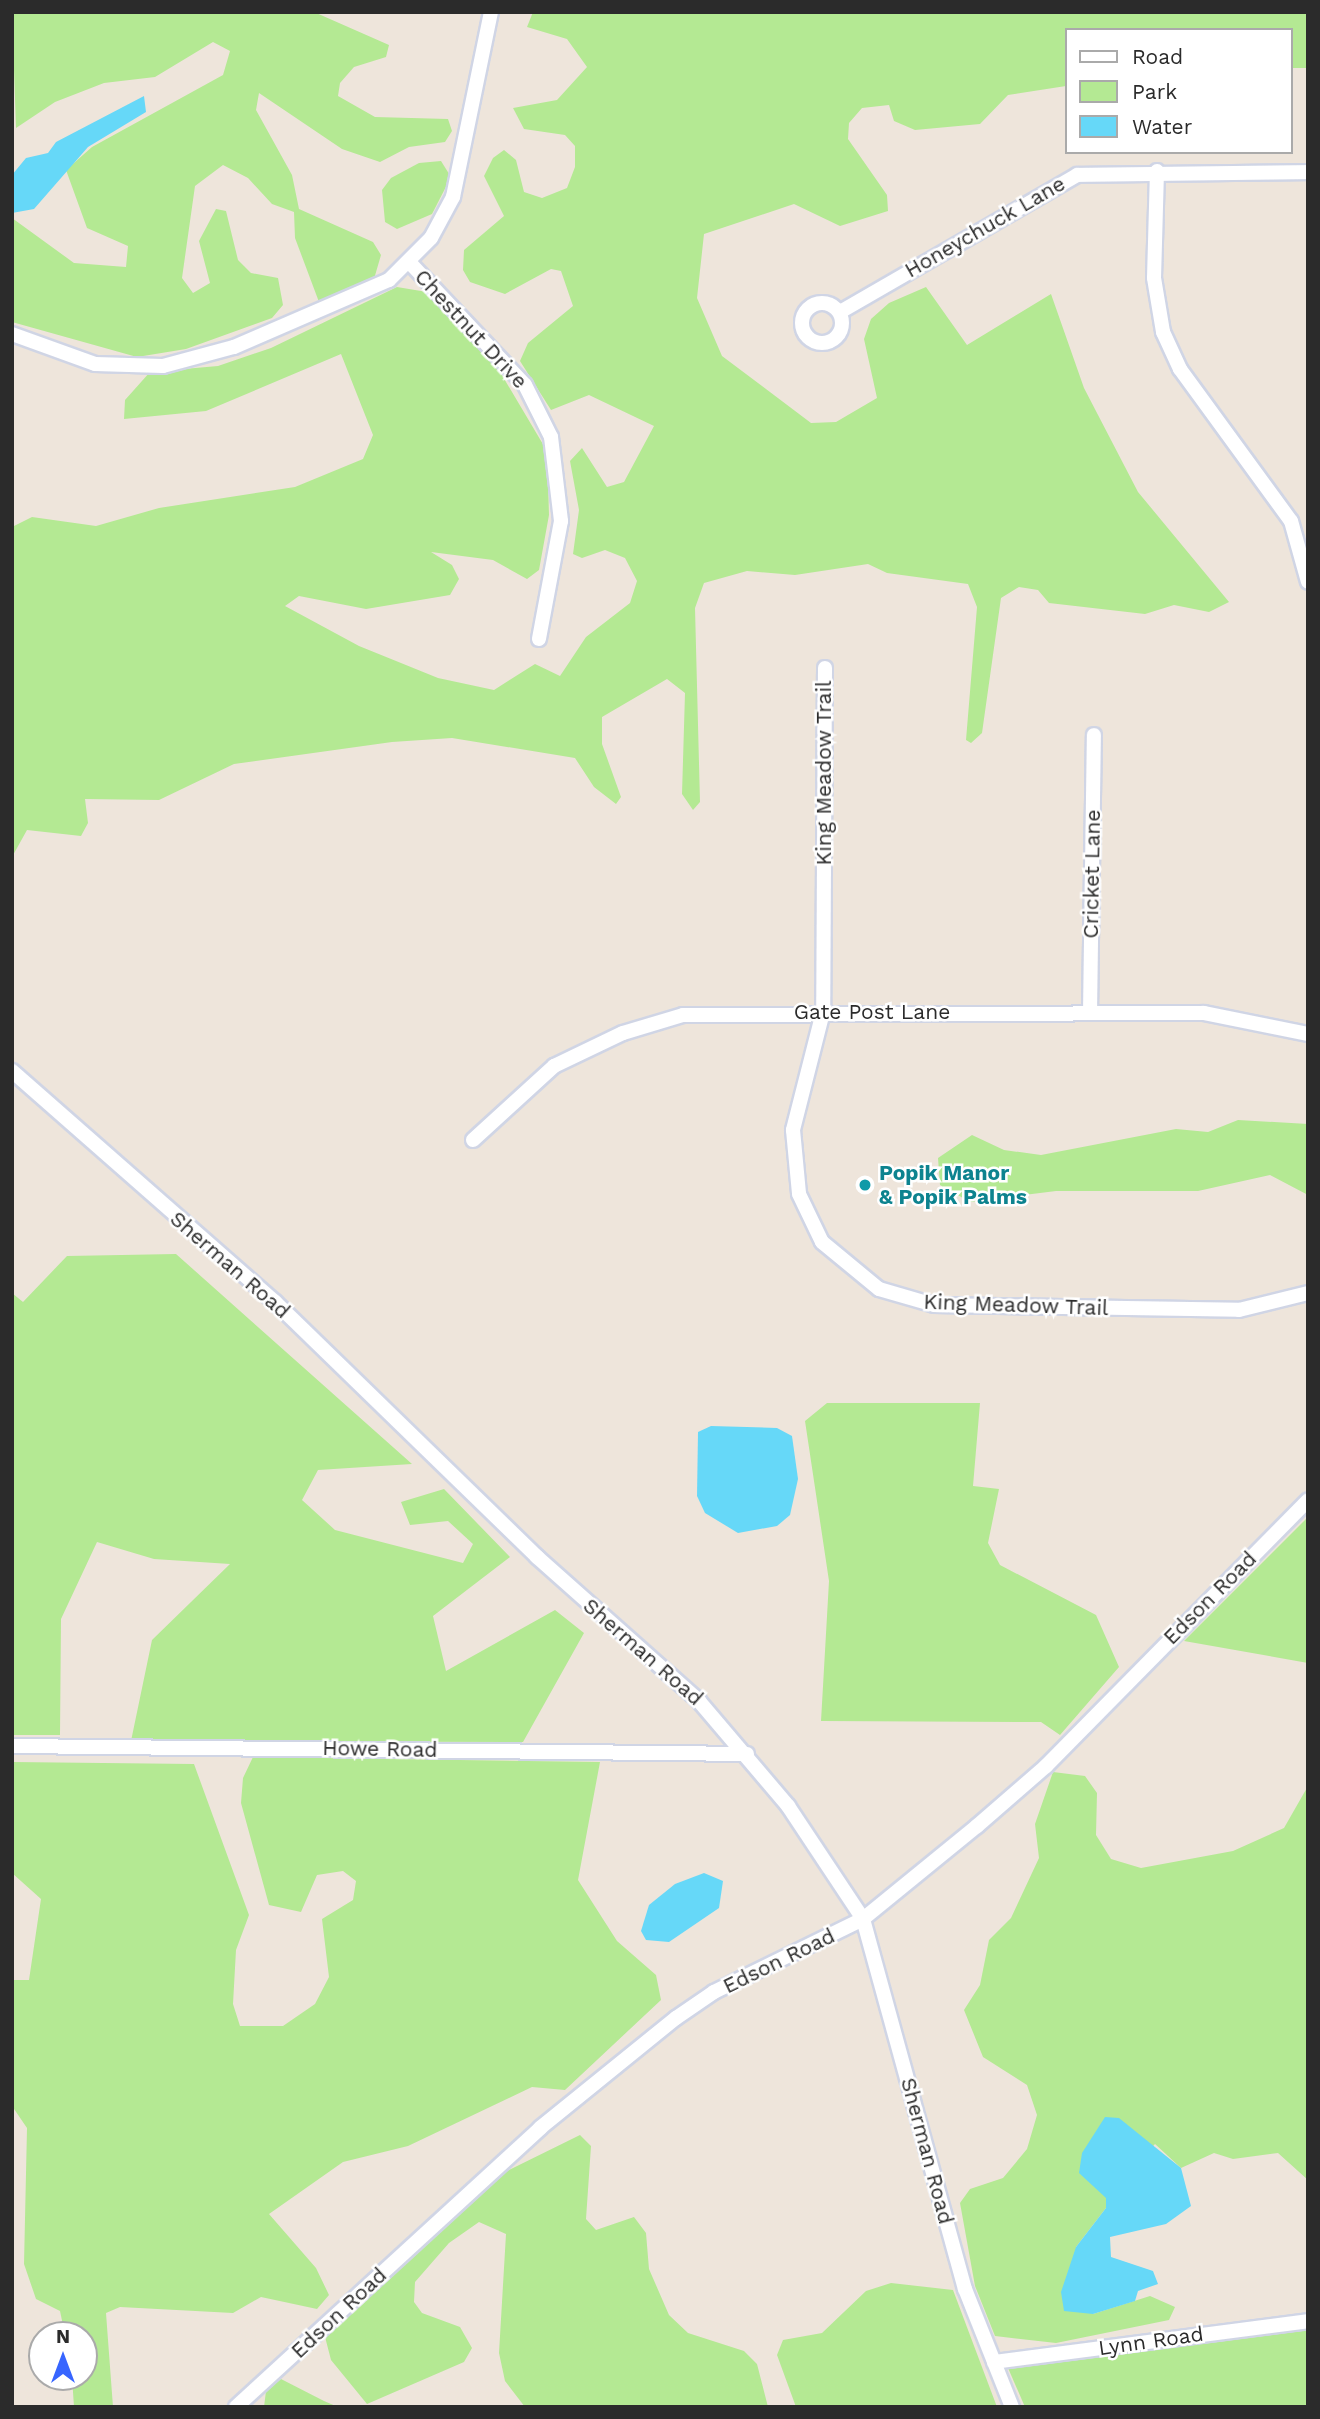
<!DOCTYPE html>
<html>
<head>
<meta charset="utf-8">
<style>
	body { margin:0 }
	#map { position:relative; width:1320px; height:2419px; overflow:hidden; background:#eee5db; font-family:"Work Sans",sans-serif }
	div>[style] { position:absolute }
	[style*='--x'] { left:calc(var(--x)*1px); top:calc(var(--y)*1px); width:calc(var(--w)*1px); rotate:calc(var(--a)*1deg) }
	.green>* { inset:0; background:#b4e993 }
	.water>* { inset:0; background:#66d8f8 }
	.roads { filter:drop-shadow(2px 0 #d0d5e5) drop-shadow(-2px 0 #d0d5e5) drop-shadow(0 2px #d0d5e5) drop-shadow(0 -2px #d0d5e5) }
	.minor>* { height:14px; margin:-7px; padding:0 7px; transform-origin:7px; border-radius:7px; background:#fff }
	.minor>.ring { margin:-7px; padding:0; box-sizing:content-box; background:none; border:14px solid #fff; border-radius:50% }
	.dots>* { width:19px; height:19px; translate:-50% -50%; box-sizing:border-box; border:4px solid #fff; border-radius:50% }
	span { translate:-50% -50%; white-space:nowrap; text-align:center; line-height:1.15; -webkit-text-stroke:5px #fff; paint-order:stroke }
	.street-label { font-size:21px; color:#2b2b2b }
	.culture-label { font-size:21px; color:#0d838f; font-weight:700 }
	.left { translate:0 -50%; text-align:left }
	.frame { position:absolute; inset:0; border:14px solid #2b2b2b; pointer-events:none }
	.legend { position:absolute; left:1065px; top:28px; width:228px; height:126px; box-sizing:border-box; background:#fff; border:2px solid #aaa; margin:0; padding:9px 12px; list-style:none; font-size:21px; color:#2b2b2b }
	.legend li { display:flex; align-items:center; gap:14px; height:35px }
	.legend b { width:35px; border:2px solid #aaa }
	.north { position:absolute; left:28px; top:2321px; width:70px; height:70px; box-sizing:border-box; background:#fff; border:2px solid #aaa; border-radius:50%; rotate:0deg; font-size:19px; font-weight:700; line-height:28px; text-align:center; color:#2b2b2b }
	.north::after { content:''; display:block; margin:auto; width:24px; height:32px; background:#3765ff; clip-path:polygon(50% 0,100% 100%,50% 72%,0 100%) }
</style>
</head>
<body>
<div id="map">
	<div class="green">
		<div style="clip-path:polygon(12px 12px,314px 12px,389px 45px,386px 57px,354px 67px,340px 83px,338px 96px,375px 117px,448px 119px,452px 131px,445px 142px,409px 147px,380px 162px,342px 149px,259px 93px,256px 110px,292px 175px,299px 209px,373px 242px,381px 255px,374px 279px,319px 302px,295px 238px,294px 212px,272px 204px,248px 178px,223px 165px,195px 186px,182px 278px,193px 293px,210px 283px,199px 241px,216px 209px,226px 211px,238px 260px,251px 273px,278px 278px,283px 305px,272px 318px,186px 349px,137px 357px,12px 322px,12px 218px,74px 263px,126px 267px,128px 246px,87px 228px,66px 170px,92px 147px,223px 75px,230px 51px,213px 42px,155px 77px,104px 83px,55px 102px,16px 128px)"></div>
		<div style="clip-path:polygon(533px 12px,1308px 12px,1308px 68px,1290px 68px,1290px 30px,1066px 30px,1066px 86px,1008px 95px,980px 124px,915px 130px,894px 121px,889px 105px,862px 108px,849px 123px,848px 139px,887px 195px,888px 211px,840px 226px,794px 204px,704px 234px,697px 298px,722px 356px,811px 423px,836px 422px,877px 398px,864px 339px,871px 319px,889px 303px,926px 287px,967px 345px,1051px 294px,1084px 388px,1138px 492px,1229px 602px,1209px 612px,1174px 605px,1145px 614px,1049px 603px,1038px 590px,1019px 587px,1001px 598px,982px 733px,971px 743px,966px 740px,977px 607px,968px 584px,887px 573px,868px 564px,795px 575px,747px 571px,704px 583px,695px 608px,700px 802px,693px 810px,682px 794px,685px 693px,667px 679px,602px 717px,602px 744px,621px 797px,616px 804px,594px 787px,575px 758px,452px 738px,392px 742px,234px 764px,159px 800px,85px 799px,88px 823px,81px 836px,27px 830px,12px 857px,12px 527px,32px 517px,96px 526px,159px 508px,295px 487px,363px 459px,373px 435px,341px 354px,206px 411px,124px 419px,125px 400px,150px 372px,218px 366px,271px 348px,397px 287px,427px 292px,490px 355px,547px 451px,549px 515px,539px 570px,527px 579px,493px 560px,431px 552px,452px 565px,459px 579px,450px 595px,366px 609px,299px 596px,285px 606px,359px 646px,438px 678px,494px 690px,535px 664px,560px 676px,586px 637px,630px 603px,637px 581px,625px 558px,605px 550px,582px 558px,573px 554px,579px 510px,570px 461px,582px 448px,607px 487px,624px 482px,654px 426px,589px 395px,551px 410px,520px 361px,528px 343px,573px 306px,561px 271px,551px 269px,505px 294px,470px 282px,463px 270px,464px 250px,504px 216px,484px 176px,493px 158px,504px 150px,516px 160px,524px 192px,542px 198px,567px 188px,575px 167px,575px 146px,565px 135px,524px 129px,513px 108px,557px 100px,587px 67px,567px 39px,527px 27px)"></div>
		<div style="clip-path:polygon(441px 161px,451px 177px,432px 214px,397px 229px,385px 222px,382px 190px,391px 178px,419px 163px)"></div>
		<div style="clip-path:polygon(1238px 1120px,1308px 1124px,1308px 1195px,1270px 1175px,1198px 1191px,1056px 1191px,970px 1202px,940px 1185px,938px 1158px,972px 1135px,1004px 1150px,1041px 1155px,1176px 1129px,1208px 1132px)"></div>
		<div style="clip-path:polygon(176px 1254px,412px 1464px,318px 1470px,302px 1500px,335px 1530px,463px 1563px,473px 1544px,448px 1521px,410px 1525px,401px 1502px,444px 1489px,510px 1557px,433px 1616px,446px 1671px,555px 1610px,584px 1633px,523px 1742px,131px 1741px,152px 1640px,230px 1564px,154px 1559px,97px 1542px,61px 1619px,60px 1735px,12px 1735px,12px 1293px,23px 1302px,67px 1256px)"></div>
		<div style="clip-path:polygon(827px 1403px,980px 1403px,973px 1486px,999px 1489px,988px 1543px,1000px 1565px,1096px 1615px,1119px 1667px,1060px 1735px,1041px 1722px,821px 1721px,829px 1581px,805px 1421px)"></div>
		<div style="clip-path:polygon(1308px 1517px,1308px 1663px,1184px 1641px)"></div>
		<div style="clip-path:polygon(253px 1757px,600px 1762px,578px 1880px,617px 1941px,656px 1975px,661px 2000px,565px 2090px,532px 2087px,408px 2146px,343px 2162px,269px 2214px,316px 2268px,329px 2295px,317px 2309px,261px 2297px,233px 2313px,120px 2307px,106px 2313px,113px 2407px,74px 2407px,72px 2377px,84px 2377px,84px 2335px,65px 2335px,60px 2311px,36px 2299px,24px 2264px,27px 2128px,12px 2106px,12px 1980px,29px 1980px,41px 1899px,12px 1873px,12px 1762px,194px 1764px,249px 1915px,236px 1950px,233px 2004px,240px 2026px,283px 2026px,315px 2004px,329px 1977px,322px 1919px,353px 1900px,356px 1881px,343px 1871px,317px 1875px,301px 1912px,269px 1905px,241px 1803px,243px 1778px)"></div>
		<div style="clip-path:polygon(1053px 1772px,1085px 1776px,1097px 1793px,1096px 1835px,1111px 1859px,1141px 1868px,1233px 1851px,1284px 1828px,1308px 1786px,1308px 2180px,1278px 2153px,1233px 2159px,1214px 2153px,1181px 2168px,1155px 2144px,1106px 2198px,1106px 2208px,1076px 2247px,1093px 2314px,1150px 2296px,1175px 2307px,1169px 2320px,1056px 2343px,995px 2336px,975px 2286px,960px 2203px,970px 2189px,1003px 2178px,1027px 2149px,1037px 2115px,1027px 2085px,983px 2057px,964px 2010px,980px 1985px,989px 1940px,1011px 1918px,1039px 1858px,1035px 1824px)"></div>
		<div style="clip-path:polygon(580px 2135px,591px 2146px,586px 2219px,596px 2230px,634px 2217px,646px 2233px,649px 2269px,669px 2315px,688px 2333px,744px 2351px,757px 2364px,768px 2407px,525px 2407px,505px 2381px,499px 2353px,506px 2234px,479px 2222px,449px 2243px,415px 2282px,414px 2302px,422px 2313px,460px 2327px,472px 2348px,464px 2362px,367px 2404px,331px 2360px,324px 2333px,501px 2174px)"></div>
		<div style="clip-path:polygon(891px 2283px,953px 2290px,997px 2407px,796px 2407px,777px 2355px,783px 2340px,822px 2333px,866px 2291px)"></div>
		<div style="clip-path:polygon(1308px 2327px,1308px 2407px,1025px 2407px,1008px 2368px)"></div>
		<div style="clip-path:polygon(281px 2379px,324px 2401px,338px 2407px,264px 2407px,266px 2391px)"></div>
	</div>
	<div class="water">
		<div style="clip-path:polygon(144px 96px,146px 112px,88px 147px,34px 209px,12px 213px,12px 175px,26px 158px,48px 153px,56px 142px)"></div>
		<div style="clip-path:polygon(711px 1426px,777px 1428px,792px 1436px,798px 1479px,790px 1515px,777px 1526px,738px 1533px,705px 1513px,697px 1496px,698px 1432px)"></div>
		<div style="clip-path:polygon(704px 1873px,723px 1881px,719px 1908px,669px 1942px,646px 1940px,641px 1931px,649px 1905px,675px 1884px)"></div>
		<div style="clip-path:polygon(1105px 2117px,1119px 2118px,1181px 2168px,1191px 2206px,1166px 2224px,1110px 2237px,1111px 2257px,1153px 2271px,1158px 2284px,1138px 2291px,1135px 2301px,1093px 2314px,1064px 2311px,1061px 2292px,1076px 2247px,1106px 2208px,1106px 2198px,1079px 2173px,1082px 2153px)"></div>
	</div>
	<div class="roads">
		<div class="minor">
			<div style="--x:1157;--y:171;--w:107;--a:91.6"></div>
			<div style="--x:1154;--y:278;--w:55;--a:80.5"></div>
			<div style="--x:1163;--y:332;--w:41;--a:65.3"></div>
			<div style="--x:1180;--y:369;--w:188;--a:53.9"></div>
			<div style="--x:1291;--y:521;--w:63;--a:74.4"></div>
			<div style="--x:411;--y:264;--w:166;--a:46.7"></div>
			<div style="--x:525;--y:385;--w:58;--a:63.4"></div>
			<div style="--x:551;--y:437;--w:85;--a:83.2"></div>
			<div style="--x:561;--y:521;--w:120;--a:100.6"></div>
			<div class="ring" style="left:802px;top:303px;width:26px;height:26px"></div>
			<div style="--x:840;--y:312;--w:274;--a:-30"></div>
			<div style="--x:1077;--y:175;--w:231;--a:-0.7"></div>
			<div style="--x:12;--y:334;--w:88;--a:19.9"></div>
			<div style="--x:95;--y:364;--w:68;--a:1.7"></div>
			<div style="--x:163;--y:366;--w:73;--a:-15"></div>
			<div style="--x:234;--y:347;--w:169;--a:-23.4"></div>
			<div style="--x:389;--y:280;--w:59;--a:-45"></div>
			<div style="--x:431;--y:238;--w:47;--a:-61.8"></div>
			<div style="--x:453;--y:197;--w:189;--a:-78.4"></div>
			<div style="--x:825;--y:668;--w:344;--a:90.3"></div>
			<div style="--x:823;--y:1012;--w:122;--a:104.3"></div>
			<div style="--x:793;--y:1130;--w:64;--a:84.6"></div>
			<div style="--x:799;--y:1194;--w:53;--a:64.4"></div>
			<div style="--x:822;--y:1242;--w:74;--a:39.5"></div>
			<div style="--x:879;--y:1289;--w:57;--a:16.2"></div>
			<div style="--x:934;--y:1305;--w:305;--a:0.9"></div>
			<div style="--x:1239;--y:1310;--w:71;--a:-13.8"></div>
			<div style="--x:1090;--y:1013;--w:278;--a:-89.2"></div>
			<div style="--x:12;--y:1071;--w:350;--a:41.3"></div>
			<div style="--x:275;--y:1302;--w:366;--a:44.2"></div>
			<div style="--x:537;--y:1557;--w:217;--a:41.6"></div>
			<div style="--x:699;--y:1701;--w:138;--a:49.7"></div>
			<div style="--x:788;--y:1806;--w:136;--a:56.4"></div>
			<div style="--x:863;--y:1919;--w:384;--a:74.6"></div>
			<div style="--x:965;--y:2289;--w:127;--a:68.3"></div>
			<div style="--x:473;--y:1140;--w:110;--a:-42.4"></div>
			<div style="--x:554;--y:1066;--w:76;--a:-25.6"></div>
			<div style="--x:623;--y:1033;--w:63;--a:-16.7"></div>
			<div style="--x:683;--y:1015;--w:521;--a:-0.22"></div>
			<div style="--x:1204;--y:1013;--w:106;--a:11.4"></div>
			<div style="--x:12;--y:1746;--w:735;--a:0.62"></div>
			<div style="--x:994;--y:2362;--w:317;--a:-7.4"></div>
			<div style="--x:236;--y:2407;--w:413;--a:-42.5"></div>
			<div style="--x:540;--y:2128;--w:175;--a:-39"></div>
			<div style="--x:676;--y:2018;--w:46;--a:-34.4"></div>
			<div style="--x:714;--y:1992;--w:166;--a:-26.1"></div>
			<div style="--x:863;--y:1919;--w:147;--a:-39.2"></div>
			<div style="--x:977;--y:1826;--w:91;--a:-41"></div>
			<div style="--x:1046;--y:1766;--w:373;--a:-45.4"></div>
		</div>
	</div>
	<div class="dots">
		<div style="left:865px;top:1185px;background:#0f9aa8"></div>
	</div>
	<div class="street-label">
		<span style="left:985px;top:227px;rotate:-30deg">Honeychuck Lane</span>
		<span style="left:471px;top:329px;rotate:47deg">Chestnut Drive</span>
		<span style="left:824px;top:773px;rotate:-90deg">King Meadow Trail</span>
		<span style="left:1092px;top:874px;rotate:-89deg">Cricket Lane</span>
		<span style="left:872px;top:1012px">Gate Post Lane</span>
		<span style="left:230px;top:1265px;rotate:41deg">Sherman Road</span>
		<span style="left:1016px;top:1305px;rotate:2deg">King Meadow Trail</span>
		<span style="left:1210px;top:1598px;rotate:-45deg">Edson Road</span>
		<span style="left:643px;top:1652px;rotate:41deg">Sherman Road</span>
		<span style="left:380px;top:1749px;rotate:1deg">Howe Road</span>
		<span style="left:779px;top:1961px;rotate:-26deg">Edson Road</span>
		<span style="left:927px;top:2151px;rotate:75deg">Sherman Road</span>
		<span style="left:339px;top:2313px;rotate:-43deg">Edson Road</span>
		<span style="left:1151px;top:2341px;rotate:-8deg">Lynn Road</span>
	</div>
	<div class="culture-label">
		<span class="left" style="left:879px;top:1185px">Popik Manor<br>&amp; Popik Palms</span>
	</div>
	<div class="frame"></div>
	<ul class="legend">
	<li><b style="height:9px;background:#fff"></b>Road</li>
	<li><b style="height:19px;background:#b4e993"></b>Park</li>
	<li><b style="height:19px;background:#66d8f8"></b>Water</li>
	</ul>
	<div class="north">N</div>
</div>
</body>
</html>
